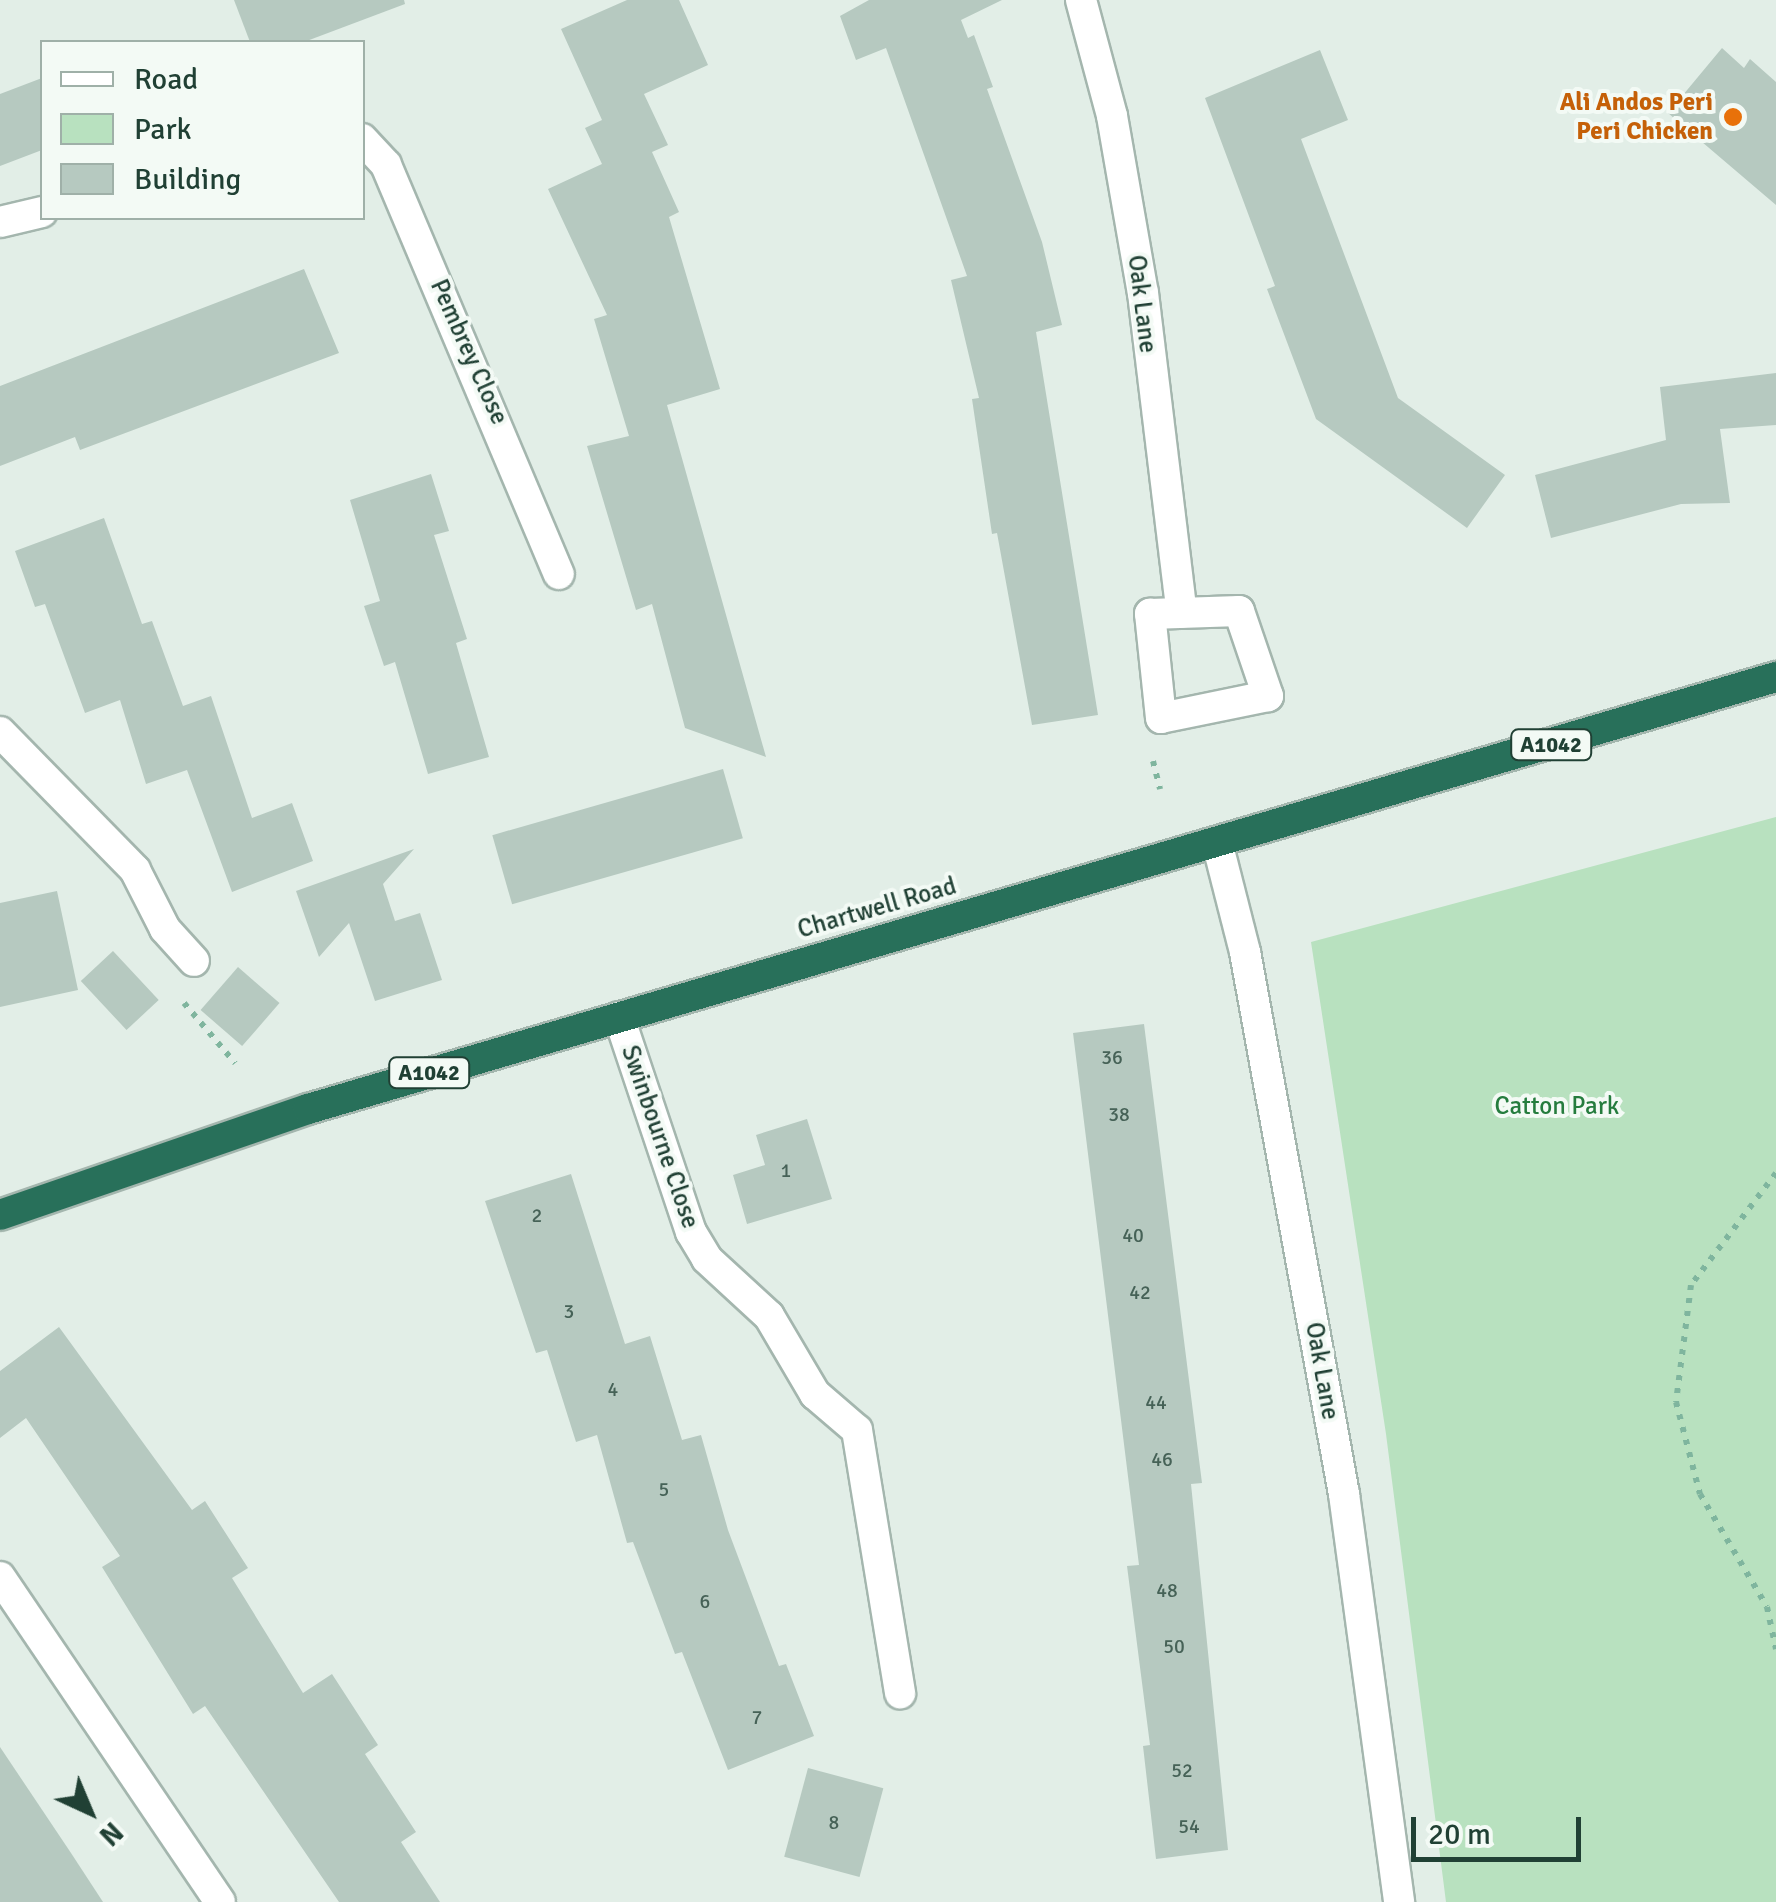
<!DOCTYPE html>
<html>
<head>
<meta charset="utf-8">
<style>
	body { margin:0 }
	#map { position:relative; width:1776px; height:1902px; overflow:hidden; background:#e2eee7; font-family:Signika,sans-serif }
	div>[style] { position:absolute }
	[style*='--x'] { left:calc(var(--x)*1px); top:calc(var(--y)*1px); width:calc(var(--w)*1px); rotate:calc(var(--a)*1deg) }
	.green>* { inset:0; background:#b8e1bf }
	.building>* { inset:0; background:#b6c9c0; transform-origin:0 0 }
	.path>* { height:6px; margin-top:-3px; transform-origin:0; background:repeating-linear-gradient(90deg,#7fb59e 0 5px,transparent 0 13px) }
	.roads { filter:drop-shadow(2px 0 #a4b6ae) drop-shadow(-2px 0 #a4b6ae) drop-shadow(0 2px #a4b6ae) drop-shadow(0 -2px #a4b6ae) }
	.minor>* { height:30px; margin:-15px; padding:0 15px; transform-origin:15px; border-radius:15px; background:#fff }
	.highway>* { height:30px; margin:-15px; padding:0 15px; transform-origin:15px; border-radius:15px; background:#28705a }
	.dots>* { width:28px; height:28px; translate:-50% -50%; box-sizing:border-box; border:5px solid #f3faf5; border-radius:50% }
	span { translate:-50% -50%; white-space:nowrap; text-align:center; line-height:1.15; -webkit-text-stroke:8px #f3faf5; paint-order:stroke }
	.number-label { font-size:20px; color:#466257 }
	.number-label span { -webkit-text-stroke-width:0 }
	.shield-label span { padding:2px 8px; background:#f3faf5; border:2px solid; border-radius:8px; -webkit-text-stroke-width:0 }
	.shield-label { font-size:22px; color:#204034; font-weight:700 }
	.food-label { font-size:25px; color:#c56008; font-weight:700 }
	.right { translate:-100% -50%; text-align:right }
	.street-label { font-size:25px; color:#204034 }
	.park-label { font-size:25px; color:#257c3e }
	.legend { position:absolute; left:40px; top:40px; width:325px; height:180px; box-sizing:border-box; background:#f3faf5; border:2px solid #9fb0a8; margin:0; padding:12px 18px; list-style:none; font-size:30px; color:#204034 }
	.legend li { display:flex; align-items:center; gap:20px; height:50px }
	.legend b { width:50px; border:2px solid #9fb0a8 }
	.north { position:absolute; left:40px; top:1762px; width:100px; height:100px; -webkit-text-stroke:8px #f3faf5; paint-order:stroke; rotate:136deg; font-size:28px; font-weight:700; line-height:40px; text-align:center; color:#204034 }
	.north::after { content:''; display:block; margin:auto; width:35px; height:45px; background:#204034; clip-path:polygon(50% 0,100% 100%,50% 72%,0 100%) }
	.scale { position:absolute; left:1411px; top:1817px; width:170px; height:45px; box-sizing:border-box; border:5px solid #204034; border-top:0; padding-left:12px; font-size:30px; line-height:35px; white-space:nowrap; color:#204034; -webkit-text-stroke:8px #f3faf5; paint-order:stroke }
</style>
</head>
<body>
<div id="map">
	<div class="green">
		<div style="clip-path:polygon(1776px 817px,1776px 1902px,1446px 1902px,1386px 1434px,1311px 942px)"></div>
	</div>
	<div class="building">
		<div style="clip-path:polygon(234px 0,404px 0,405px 4px,304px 42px,250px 42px)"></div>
		<div style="clip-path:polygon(627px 0,679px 0,708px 65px,644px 94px,668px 145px,652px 152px,679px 212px,669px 217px,720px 389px,667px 405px,766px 757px,685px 728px,652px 604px,636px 610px,587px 446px,629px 436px,594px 319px,607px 315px,548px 189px,602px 164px,585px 128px,602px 120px,561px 29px)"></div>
		<div style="clip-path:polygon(869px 0,1002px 0,961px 20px,968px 38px,974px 35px,993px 87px,987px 89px,1042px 242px,1062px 325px,1036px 332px,1098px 715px,1032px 725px,997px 533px,992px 534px,972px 399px,979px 398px,951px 280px,967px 276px,886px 48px,856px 60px,840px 16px)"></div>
		<div style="clip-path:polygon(1722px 48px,1744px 68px,1750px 59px,1776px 82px,1776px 205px,1668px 113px)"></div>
		<div style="clip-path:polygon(1320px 50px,1348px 120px,1301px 139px,1398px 398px,1505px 475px,1467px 528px,1316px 419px,1267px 289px,1275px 286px,1205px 98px)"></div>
		<div style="clip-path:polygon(42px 78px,42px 150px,0 166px,0 94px)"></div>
		<div style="clip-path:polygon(304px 269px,339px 353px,80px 450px,75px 437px,0 466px,0 386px)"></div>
		<div style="clip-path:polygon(1776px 373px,1776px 425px,1720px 429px,1730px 503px,1681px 504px,1551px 538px,1535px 475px,1666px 440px,1660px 387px)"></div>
		<div style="clip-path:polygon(431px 474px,449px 531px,434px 535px,467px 639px,456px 643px,489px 757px,428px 774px,395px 662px,384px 666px,364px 606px,380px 601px,350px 500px)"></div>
		<div style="clip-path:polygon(104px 518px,142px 624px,152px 621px,183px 706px,211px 696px,252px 818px,292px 803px,313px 861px,232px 892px,187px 770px,146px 784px,120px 700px,85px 713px,45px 604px,35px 607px,15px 551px)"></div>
		<div style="left:723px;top:769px;width:72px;height:240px;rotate:74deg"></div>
		<div style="clip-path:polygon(414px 849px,383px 884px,395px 921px,420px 913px,442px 980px,375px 1001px,349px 923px,319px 957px,296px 891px)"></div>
		<div style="clip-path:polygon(57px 891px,78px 990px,0 1007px,0 903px)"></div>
		<div style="left:113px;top:951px;width:67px;height:44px;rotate:47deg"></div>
		<div style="left:238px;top:967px;width:55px;height:57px;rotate:41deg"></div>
		<div style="clip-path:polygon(1144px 1024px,1202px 1483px,1191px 1484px,1228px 1850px,1156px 1859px,1143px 1746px,1150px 1745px,1127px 1566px,1139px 1565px,1073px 1033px)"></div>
		<div style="clip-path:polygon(807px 1119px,832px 1199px,747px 1224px,733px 1175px,765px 1165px,756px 1135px)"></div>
		<div style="clip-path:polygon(571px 1174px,625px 1344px,650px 1336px,682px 1440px,701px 1435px,728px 1530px,779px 1666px,786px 1664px,814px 1736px,728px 1770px,682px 1652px,675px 1654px,633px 1542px,627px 1543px,597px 1435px,576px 1442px,547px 1350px,536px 1353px,485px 1201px)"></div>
		<div style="clip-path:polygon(59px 1327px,192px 1510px,205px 1501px,248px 1568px,232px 1578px,303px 1693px,332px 1674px,378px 1745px,365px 1754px,416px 1832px,401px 1842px,440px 1902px,339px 1902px,205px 1706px,193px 1714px,102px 1567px,120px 1556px,26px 1418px,0 1438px,0 1371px)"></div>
		<div style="clip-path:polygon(0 1747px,71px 1853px,103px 1902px,0 1902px)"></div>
		<div style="left:808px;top:1768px;width:78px;height:92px;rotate:15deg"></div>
	</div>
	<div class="path">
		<div style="--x:1153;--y:761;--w:29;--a:76"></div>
		<div style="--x:184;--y:1003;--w:79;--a:49.6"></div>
		<div style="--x:1776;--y:1173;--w:141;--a:127.2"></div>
		<div style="--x:1691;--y:1285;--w:118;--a:97.3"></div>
		<div style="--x:1676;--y:1402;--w:95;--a:75.4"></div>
		<div style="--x:1700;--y:1494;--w:131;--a:59.3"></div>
		<div style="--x:1767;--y:1607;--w:43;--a:77.9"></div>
	</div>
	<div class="roads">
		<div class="minor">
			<div style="--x:1081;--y:0;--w:120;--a:75"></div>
			<div style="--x:1112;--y:116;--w:180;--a:80.1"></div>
			<div style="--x:1143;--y:293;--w:322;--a:83.1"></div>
			<div style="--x:362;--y:139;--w:35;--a:47"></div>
			<div style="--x:386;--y:165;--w:444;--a:67.1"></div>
			<div style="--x:0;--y:222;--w:43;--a:-13.4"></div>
			<div style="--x:1239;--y:611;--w:90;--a:71.2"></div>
			<div style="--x:1268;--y:696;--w:109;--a:168.4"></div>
			<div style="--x:1161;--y:718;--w:105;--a:-96"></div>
			<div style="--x:1150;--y:614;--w:89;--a:-1.9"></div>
			<div style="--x:0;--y:732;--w:193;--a:45.6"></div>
			<div style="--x:135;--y:870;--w:66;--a:63"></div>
			<div style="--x:165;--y:929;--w:43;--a:47.8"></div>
			<div style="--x:1218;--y:846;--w:109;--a:75.7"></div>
			<div style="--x:1245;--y:952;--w:551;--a:79.65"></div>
			<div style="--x:1344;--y:1494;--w:412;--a:82.3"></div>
			<div style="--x:619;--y:1017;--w:227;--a:71.5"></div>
			<div style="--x:691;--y:1232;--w:31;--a:59"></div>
			<div style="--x:707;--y:1259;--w:84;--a:42.6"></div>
			<div style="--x:769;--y:1316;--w:91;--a:59.5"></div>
			<div style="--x:815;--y:1394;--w:55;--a:40.6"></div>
			<div style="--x:857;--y:1430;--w:267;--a:80.7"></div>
			<div style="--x:0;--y:1577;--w:392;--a:55.9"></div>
		</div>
		<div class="highway">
			<div style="--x:0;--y:1215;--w:326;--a:-19"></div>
			<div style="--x:308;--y:1109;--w:1530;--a:-16.4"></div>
		</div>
	</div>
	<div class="dots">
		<div style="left:1733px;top:117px;background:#e8710a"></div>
	</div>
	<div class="number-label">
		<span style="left:1112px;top:1057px">36</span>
		<span style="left:1119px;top:1114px">38</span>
		<span style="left:786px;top:1170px">1</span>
		<span style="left:537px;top:1215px">2</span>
		<span style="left:1133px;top:1235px">40</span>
		<span style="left:1140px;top:1292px">42</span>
		<span style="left:569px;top:1311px">3</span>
		<span style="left:613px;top:1389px">4</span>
		<span style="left:1156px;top:1402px">44</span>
		<span style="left:1162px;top:1459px">46</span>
		<span style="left:664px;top:1489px">5</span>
		<span style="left:1167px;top:1590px">48</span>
		<span style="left:705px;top:1601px">6</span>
		<span style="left:1174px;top:1646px">50</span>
		<span style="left:757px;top:1717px">7</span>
		<span style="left:1182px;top:1770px">52</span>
		<span style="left:834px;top:1822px">8</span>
		<span style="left:1189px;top:1826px">54</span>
	</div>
	<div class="shield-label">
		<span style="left:1551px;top:745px">A1042</span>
		<span style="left:429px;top:1073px">A1042</span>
	</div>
	<div class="food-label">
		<span class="right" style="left:1713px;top:117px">Ali Andos Peri<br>Peri Chicken</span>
	</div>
	<div class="street-label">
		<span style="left:1142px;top:304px;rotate:83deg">Oak Lane</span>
		<span style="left:469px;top:352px;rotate:66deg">Pembrey Close</span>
		<span style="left:877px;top:908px;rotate:-16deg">Chartwell Road</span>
		<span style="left:660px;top:1137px;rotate:71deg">Swinbourne Close</span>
		<span style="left:1322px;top:1371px;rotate:80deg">Oak Lane</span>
	</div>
	<div class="park-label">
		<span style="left:1557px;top:1106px">Catton Park</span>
	</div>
	<ul class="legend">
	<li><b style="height:12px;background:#fff"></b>Road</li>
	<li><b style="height:28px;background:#b8e1bf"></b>Park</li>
	<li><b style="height:28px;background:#b6c9c0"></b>Building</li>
	</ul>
	<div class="north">N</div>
	<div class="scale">20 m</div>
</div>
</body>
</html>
